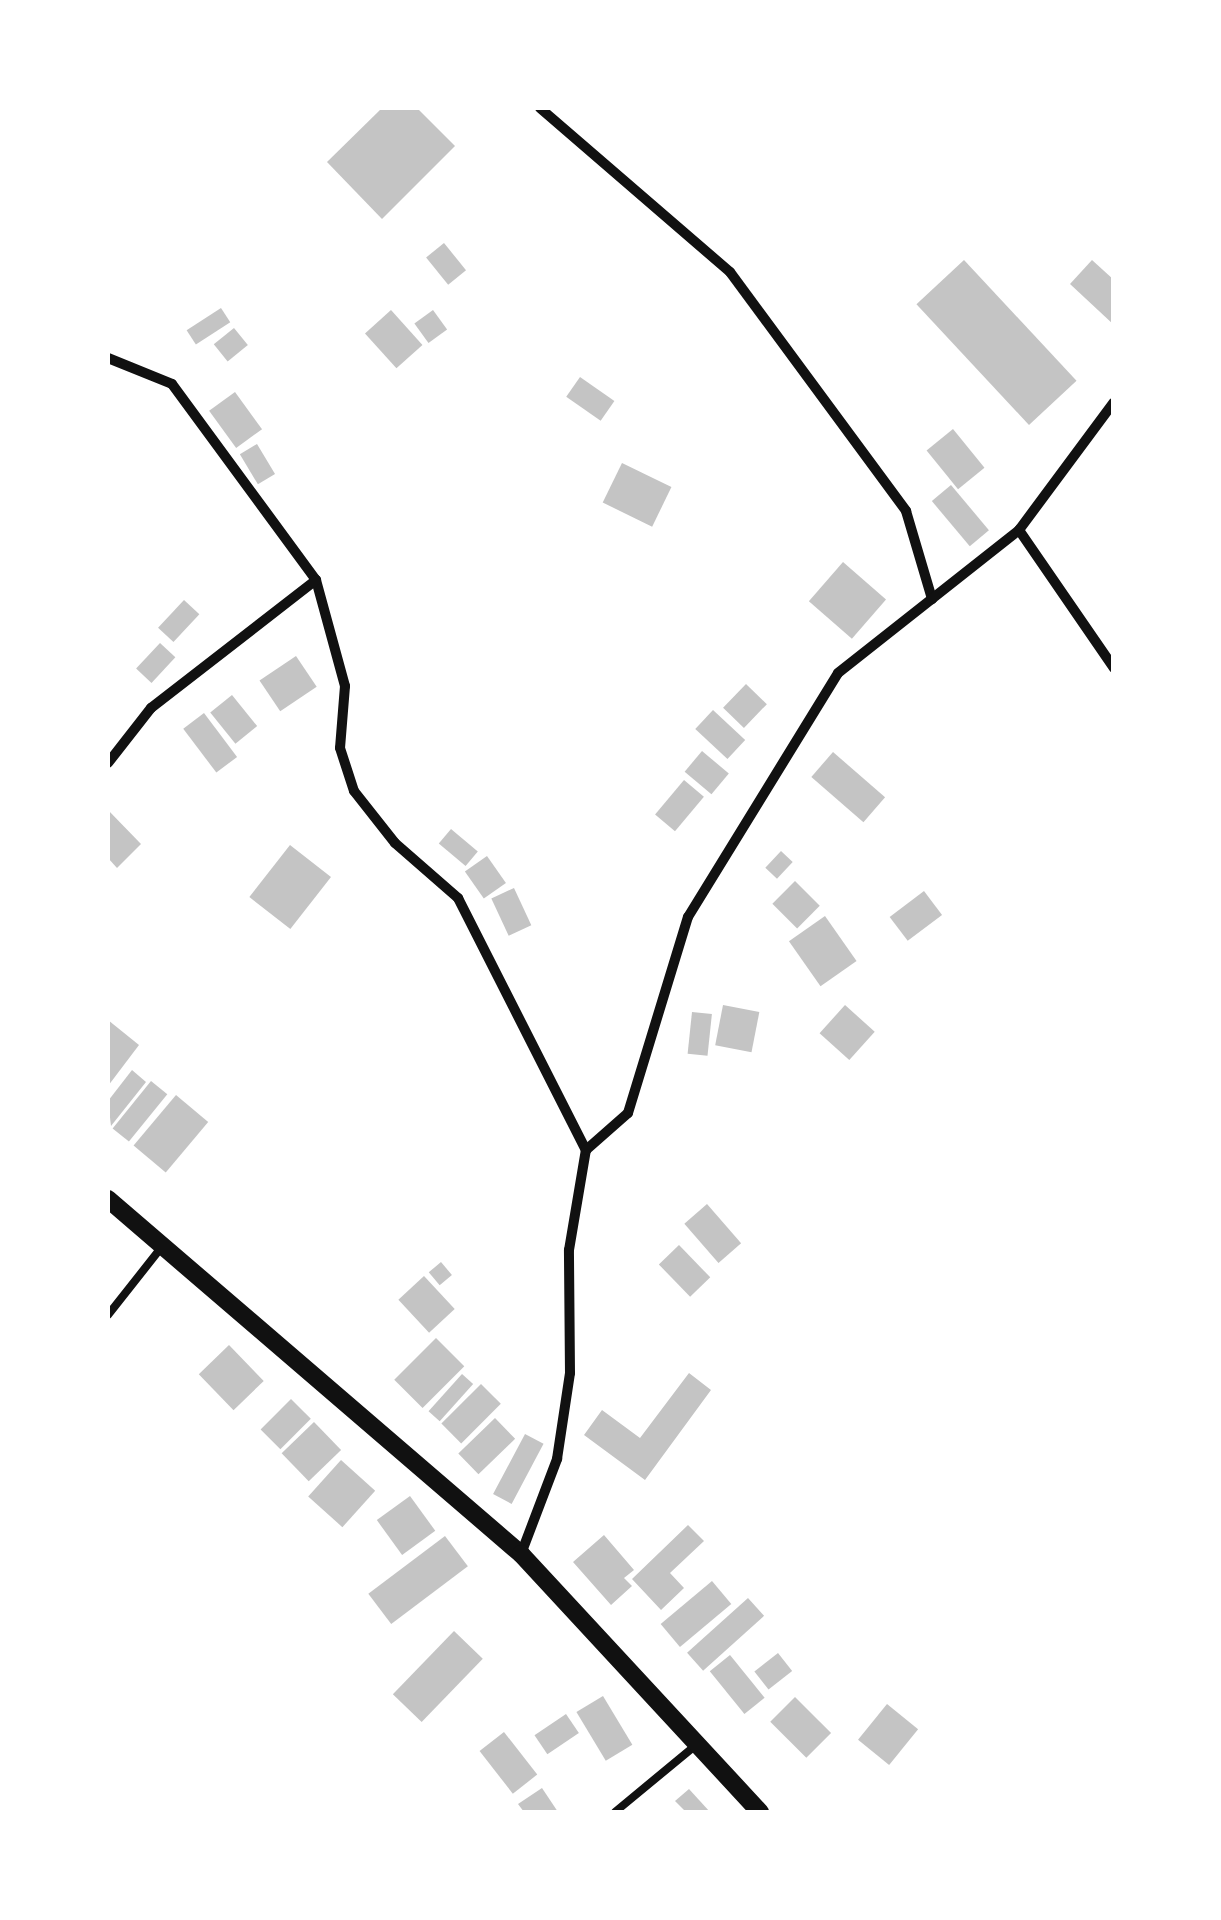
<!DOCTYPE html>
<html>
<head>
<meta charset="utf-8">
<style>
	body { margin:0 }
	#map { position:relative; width:1221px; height:1920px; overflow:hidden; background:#fff; font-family:Figtree,sans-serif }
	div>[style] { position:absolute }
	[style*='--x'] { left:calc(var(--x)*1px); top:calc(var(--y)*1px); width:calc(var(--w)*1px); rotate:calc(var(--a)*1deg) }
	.building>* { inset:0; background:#c4c4c4; transform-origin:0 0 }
	.service>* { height:8px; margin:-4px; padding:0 4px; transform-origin:4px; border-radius:4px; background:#111 }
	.minor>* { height:10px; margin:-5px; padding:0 5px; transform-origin:5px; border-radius:5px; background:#111 }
	.tertiary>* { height:18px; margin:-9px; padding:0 9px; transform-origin:9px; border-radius:9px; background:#111 }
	span { translate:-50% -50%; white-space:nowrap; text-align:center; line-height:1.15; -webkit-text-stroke:10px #fff; paint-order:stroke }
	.frame { position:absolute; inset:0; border:110px solid #fff; pointer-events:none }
</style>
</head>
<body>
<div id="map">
	<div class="building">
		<div style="clip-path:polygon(382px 108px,417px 108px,455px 146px,382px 219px,327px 162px)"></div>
		<div style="left:444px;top:243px;width:35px;height:23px;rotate:51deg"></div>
		<div style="left:964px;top:260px;width:165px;height:65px;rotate:47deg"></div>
		<div style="clip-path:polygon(1092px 260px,1114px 280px,1114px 325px,1070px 284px)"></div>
		<div style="left:221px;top:308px;width:17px;height:41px;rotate:57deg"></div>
		<div style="left:391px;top:310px;width:47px;height:35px;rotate:48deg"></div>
		<div style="left:433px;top:310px;width:24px;height:23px;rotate:54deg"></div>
		<div style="left:234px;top:328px;width:22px;height:26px;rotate:51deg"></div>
		<div style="left:580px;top:377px;width:42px;height:24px;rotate:35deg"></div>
		<div style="left:235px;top:392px;width:46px;height:32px;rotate:54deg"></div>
		<div style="left:953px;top:429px;width:50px;height:34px;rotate:51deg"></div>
		<div style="left:257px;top:444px;width:35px;height:20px;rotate:59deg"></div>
		<div style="left:622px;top:463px;width:55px;height:44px;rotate:26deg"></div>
		<div style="left:951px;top:485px;width:59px;height:25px;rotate:50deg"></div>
		<div style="left:843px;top:562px;width:57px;height:52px;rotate:41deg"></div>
		<div style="left:184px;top:600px;width:21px;height:38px;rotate:43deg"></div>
		<div style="left:160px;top:643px;width:21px;height:35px;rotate:43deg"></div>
		<div style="left:296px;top:656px;width:37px;height:44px;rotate:56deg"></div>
		<div style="left:746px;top:684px;width:29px;height:33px;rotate:44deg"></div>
		<div style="left:232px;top:695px;width:40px;height:28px;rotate:51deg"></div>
		<div style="left:713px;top:710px;width:44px;height:26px;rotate:43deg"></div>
		<div style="left:204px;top:713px;width:55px;height:26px;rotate:53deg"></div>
		<div style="left:702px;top:751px;width:35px;height:27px;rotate:40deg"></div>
		<div style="left:833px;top:752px;width:69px;height:33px;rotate:41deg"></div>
		<div style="left:684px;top:780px;width:26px;height:45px;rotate:40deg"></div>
		<div style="clip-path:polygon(108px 810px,141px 844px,117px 868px,108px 858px)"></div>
		<div style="left:451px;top:829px;width:35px;height:19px;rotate:40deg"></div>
		<div style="left:290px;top:845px;width:52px;height:66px;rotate:38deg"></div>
		<div style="left:781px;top:851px;width:16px;height:23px;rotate:43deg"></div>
		<div style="left:487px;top:856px;width:33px;height:27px;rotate:55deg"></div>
		<div style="left:795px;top:881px;width:35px;height:32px;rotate:45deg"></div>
		<div style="left:514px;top:888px;width:41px;height:25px;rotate:65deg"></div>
		<div style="left:924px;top:891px;width:30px;height:43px;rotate:53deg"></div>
		<div style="left:825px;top:916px;width:55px;height:44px;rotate:55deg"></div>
		<div style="left:723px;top:1005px;width:37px;height:41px;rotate:11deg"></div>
		<div style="left:845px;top:1005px;width:40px;height:38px;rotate:42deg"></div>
		<div style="left:692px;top:1012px;width:20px;height:42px;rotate:6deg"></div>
		<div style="clip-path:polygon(108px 1020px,139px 1045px,108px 1086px)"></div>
		<div style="clip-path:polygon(132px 1070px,146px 1082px,111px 1126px,108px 1101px)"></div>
		<div style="left:151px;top:1081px;width:21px;height:61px;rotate:39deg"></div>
		<div style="left:176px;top:1095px;width:42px;height:66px;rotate:40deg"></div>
		<div style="left:707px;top:1204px;width:52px;height:30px;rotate:49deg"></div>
		<div style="left:679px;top:1245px;width:45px;height:28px;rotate:46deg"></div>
		<div style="left:441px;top:1262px;width:17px;height:16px;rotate:50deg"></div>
		<div style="left:424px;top:1276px;width:45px;height:35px;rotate:47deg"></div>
		<div style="left:436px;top:1338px;width:40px;height:59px;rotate:45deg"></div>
		<div style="left:229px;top:1345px;width:50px;height:42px;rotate:46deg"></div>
		<div style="clip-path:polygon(689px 1373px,711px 1390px,645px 1480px,584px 1435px,602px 1410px,640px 1438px)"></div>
		<div style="left:462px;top:1374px;width:15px;height:50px;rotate:42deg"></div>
		<div style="left:481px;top:1384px;width:28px;height:56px;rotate:45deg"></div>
		<div style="left:291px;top:1399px;width:28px;height:43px;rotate:45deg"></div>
		<div style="left:495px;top:1418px;width:29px;height:51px;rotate:46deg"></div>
		<div style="left:314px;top:1422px;width:39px;height:45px;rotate:46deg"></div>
		<div style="left:525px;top:1434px;width:21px;height:68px;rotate:28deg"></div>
		<div style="left:341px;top:1460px;width:46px;height:49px;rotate:42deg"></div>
		<div style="left:410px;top:1496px;width:43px;height:41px;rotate:54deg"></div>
		<div style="clip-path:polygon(688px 1525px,704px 1541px,670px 1573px,684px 1588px,661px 1610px,632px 1579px)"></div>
		<div style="clip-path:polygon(604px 1535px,634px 1570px,624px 1578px,632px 1586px,611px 1605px,573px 1562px)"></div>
		<div style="left:445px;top:1536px;width:38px;height:96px;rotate:53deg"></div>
		<div style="left:712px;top:1581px;width:30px;height:67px;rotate:50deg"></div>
		<div style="left:748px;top:1598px;width:24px;height:82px;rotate:48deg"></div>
		<div style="left:454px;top:1631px;width:40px;height:88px;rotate:44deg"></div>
		<div style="left:778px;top:1653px;width:23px;height:30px;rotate:52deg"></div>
		<div style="left:730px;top:1655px;width:55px;height:26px;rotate:51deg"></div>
		<div style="left:603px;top:1696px;width:57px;height:31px;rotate:59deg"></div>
		<div style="left:795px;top:1697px;width:51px;height:35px;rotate:45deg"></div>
		<div style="left:887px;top:1704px;width:40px;height:46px;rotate:39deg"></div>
		<div style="left:566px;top:1714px;width:23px;height:38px;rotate:56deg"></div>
		<div style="left:504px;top:1732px;width:54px;height:31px;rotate:52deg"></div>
		<div style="clip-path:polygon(542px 1788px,558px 1812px,524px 1812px,518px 1804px)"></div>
		<div style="clip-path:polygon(689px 1789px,710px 1812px,686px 1812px,675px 1801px)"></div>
	</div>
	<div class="service">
		<div style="--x:108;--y:1315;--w:85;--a:-51.7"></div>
		<div style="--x:615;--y:1812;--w:105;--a:-39.6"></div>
	</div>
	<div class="minor">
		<div style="--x:540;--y:108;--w:251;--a:40.8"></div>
		<div style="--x:730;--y:272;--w:297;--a:53.6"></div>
		<div style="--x:906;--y:511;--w:92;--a:73.5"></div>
		<div style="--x:108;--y:358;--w:69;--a:22.1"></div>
		<div style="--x:172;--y:384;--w:243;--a:53.7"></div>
		<div style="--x:316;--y:580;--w:110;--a:74.7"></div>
		<div style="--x:345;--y:686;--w:62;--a:94.6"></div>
		<div style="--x:340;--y:748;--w:45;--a:72"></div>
		<div style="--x:354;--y:791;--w:66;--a:51.7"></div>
		<div style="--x:395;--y:843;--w:84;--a:41.1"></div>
		<div style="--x:458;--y:898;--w:283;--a:63.1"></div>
		<div style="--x:1019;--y:530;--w:168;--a:55.5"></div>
		<div style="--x:108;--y:763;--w:70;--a:-52"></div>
		<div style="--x:151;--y:708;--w:209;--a:-37.8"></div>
		<div style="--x:521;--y:1554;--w:102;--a:-69.2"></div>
		<div style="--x:557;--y:1459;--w:87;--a:-81.4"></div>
		<div style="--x:570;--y:1373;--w:123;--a:-90.5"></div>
		<div style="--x:569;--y:1250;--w:101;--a:-80.4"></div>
		<div style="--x:586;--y:1150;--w:56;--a:-41.4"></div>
		<div style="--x:628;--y:1113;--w:205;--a:-73"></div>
		<div style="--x:688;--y:917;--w:286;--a:-58.4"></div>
		<div style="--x:838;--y:673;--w:231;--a:-38.3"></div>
		<div style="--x:1019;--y:530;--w:159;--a:-53.4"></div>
	</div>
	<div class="tertiary">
		<div style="--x:108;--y:1199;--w:545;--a:40.68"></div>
		<div style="--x:521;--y:1554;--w:352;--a:47.2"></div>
	</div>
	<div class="frame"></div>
</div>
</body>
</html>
